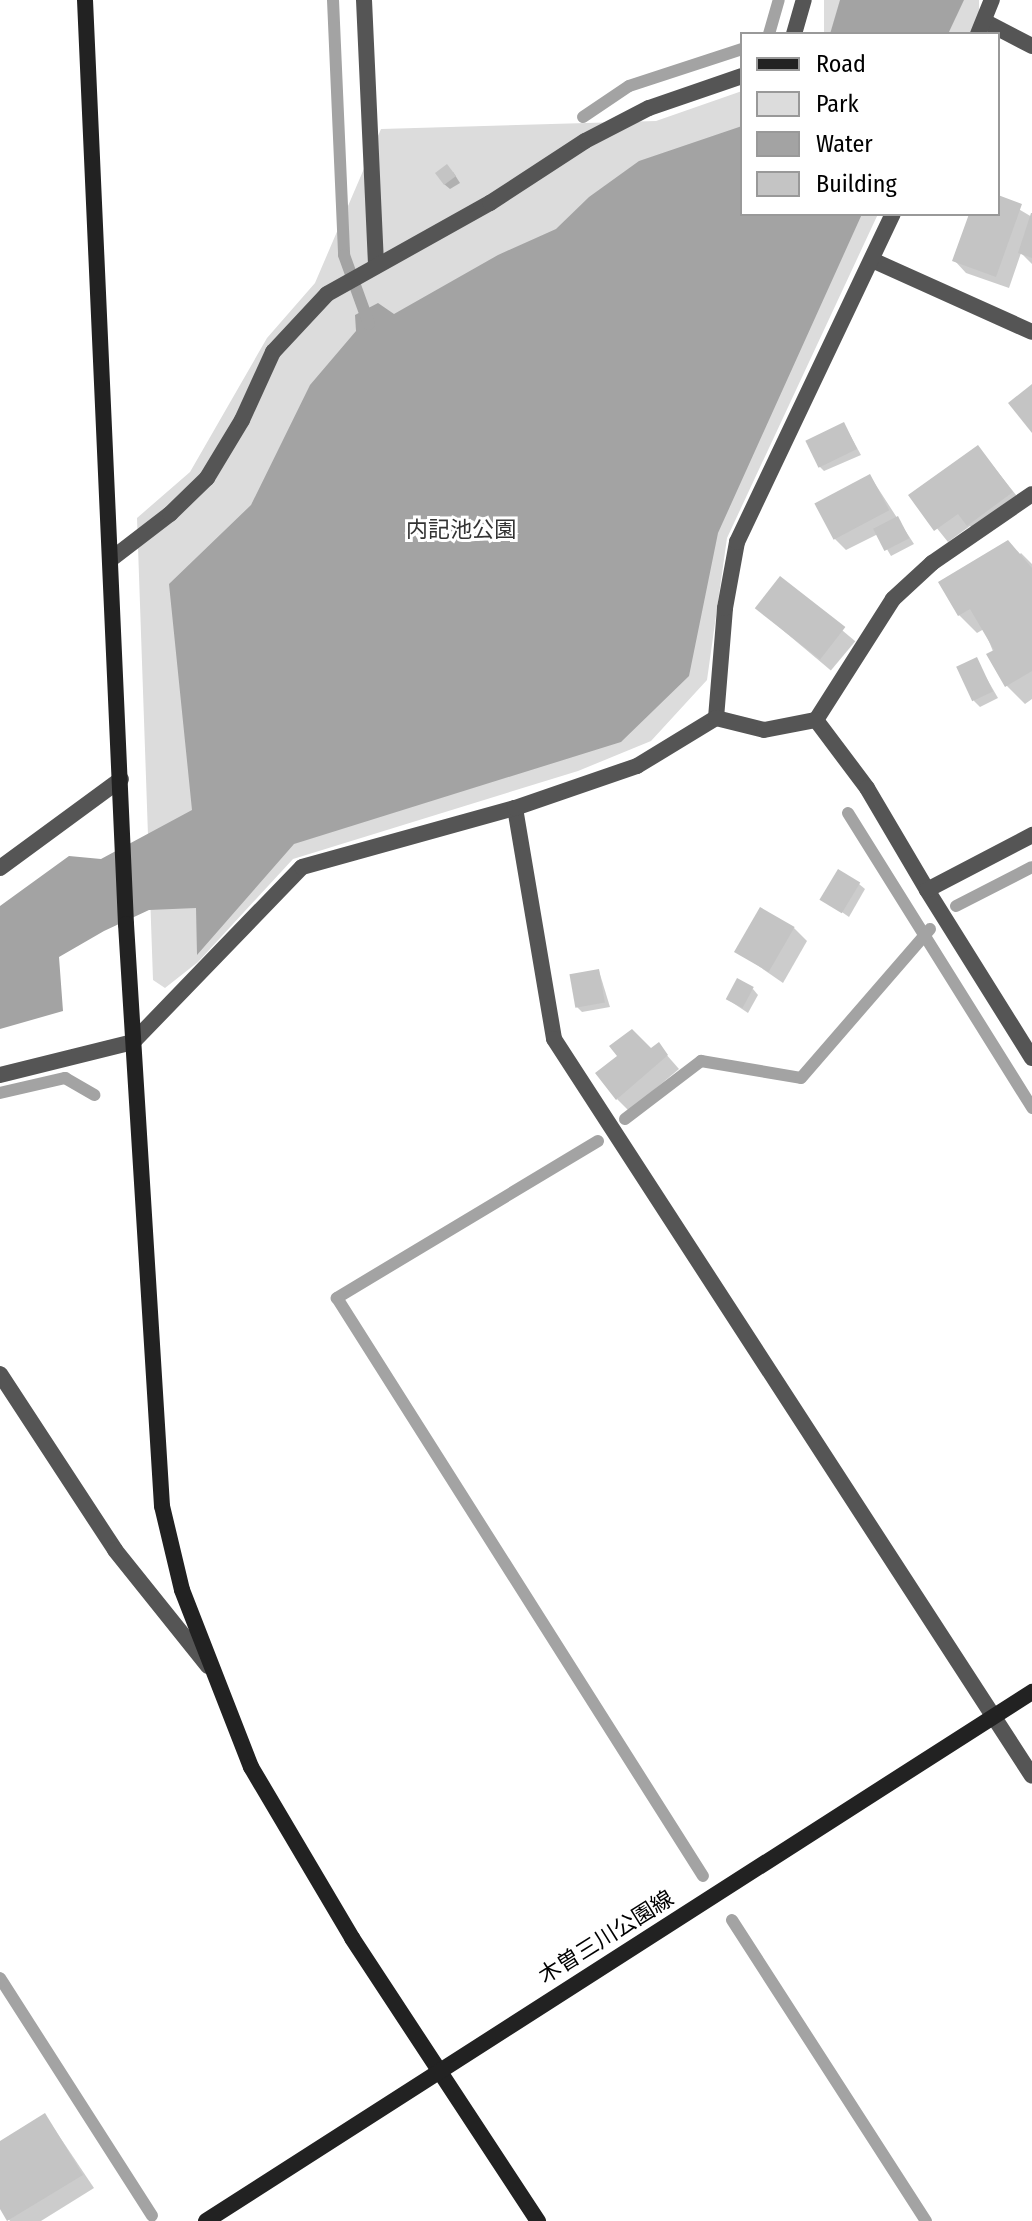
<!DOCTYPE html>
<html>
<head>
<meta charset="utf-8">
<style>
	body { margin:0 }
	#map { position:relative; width:1032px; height:2221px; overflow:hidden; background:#fff; font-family:"Fira Sans Condensed","Noto Sans JP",sans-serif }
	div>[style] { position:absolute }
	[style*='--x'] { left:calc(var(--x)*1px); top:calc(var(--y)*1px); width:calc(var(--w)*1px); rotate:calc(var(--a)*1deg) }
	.green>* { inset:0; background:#dcdcdc; transform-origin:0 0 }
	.water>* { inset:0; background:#a3a3a3 }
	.shadow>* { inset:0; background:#0003; transform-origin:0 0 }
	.stream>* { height:12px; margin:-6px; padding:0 6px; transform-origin:6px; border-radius:6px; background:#a3a3a3 }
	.building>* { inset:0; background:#c4c4c4; transform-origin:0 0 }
	.street>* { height:16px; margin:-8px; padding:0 8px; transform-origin:8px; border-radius:8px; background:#555 }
	.secondary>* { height:16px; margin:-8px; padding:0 8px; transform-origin:8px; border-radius:8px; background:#222 }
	span { translate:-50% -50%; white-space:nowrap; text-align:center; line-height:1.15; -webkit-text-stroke:6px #fff; paint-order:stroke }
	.park-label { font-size:22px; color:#333 }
	.street-label { font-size:22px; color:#000 }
	.legend { position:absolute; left:740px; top:32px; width:260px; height:184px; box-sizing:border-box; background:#fff; border:2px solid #999; margin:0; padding:10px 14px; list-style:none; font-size:24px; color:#000 }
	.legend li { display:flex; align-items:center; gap:16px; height:40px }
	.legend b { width:40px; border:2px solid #999 }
</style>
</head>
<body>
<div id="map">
	<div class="green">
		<div style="left:824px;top:0;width:155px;height:35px"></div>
		<div style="clip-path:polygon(742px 91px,742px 214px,878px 214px,727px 538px,707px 680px,651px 741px,578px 771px,293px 859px,198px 962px,165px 988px,153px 980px,137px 518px,190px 472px,267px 338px,315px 283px,381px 129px,656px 121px)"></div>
	</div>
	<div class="water">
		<div style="clip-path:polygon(840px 0,964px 0,948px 34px,830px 34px)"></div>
		<div style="clip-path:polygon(742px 126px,742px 214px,862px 214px,718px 533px,689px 676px,621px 742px,294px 844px,197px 955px,196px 908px,149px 910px,104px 931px,59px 957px,63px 1011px,0 1029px,0 906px,69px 856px,101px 859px,192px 810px,169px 584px,251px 505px,310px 385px,356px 331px,355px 315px,378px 303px,394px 314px,498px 255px,556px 229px,589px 197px,639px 161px)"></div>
	</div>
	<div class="shadow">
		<div style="clip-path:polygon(453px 172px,460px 183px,450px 189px,444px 184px)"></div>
		<div style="clip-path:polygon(998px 197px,1032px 217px,1032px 264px,1021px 253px,1009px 288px,966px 273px,954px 260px,971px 214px,998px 214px)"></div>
		<div style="clip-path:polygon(844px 424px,861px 455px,824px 471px,819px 466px)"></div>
		<div style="clip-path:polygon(978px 447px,1024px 505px,981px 537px,970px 526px,948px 542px,911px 496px)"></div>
		<div style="clip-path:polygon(870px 476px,914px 544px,891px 556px,878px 534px,846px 550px,834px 538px)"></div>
		<div style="clip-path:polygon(1021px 553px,1032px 564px,1032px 699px,1025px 704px,1007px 686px,984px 629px,977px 633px,959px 615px)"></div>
		<div style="left:781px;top:579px;width:97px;height:38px;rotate:40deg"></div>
		<div style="clip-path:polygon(976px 660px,998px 698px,980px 707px,974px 701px)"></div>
		<div style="clip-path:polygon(859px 884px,865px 889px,849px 917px,823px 899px)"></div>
		<div style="clip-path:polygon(794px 928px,807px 941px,783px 983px,737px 951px)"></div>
		<div style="clip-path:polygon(599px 971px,610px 1007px,582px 1012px,576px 1006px)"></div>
		<div style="clip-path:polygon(753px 989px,758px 995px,748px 1013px,727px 999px)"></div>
		<div style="clip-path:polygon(658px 1045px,679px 1069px,629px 1111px,617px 1099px)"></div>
		<div style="clip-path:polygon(45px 2115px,94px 2188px,41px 2221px,10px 2221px,0 2206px,0 2143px)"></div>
	</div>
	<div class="stream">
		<div style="--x:333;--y:0;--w:255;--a:87.5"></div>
		<div style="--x:344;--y:255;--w:73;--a:70.1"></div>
		<div style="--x:769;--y:34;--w:35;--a:-74"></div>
		<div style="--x:583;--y:117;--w:55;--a:-34"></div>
		<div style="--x:629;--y:86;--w:119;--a:-18.1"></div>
		<div style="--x:848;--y:813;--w:348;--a:58"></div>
		<div style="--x:956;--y:906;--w:85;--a:-27.2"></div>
		<div style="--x:0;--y:1093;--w:67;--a:-13"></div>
		<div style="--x:65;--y:1078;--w:34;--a:30"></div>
		<div style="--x:625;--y:1119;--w:96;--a:-37.3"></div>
		<div style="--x:701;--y:1061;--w:101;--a:9.6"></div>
		<div style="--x:801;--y:1078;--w:197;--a:-49.1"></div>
		<div style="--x:598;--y:1141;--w:305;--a:149"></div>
		<div style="--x:337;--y:1298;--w:684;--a:57.66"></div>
		<div style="--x:732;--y:1920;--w:358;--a:57.2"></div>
		<div style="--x:0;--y:1978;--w:282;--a:57.4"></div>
	</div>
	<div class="building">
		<div style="left:447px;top:164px;width:15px;height:15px;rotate:53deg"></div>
		<div style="clip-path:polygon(998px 195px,1022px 204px,996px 277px,952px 261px,969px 214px,998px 214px)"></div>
		<div style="clip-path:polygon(1031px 213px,1032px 213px,1032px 258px,1018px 253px)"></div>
		<div style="clip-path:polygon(1032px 384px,1032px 433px,1008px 403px)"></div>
		<div style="left:844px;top:422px;width:30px;height:43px;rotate:64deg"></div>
		<div style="clip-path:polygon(978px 445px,1013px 492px,967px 526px,958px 514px,934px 531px,908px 495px)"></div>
		<div style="left:870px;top:474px;width:41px;height:63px;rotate:62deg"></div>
		<div style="left:898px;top:516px;width:25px;height:28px;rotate:63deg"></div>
		<div style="clip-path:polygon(1008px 540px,1032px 568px,1032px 671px,1005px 687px,986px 654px,994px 650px,970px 609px,958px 616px,938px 582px)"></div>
		<div style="left:780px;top:576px;width:83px;height:41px;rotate:38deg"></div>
		<div style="left:977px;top:657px;width:38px;height:23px;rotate:65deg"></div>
		<div style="left:838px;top:869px;width:26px;height:36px;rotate:31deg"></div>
		<div style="left:760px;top:907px;width:40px;height:52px;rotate:30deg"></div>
		<div style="left:599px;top:969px;width:34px;height:30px;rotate:80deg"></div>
		<div style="left:737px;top:978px;width:19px;height:24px;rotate:28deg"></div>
		<div style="clip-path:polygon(632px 1029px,651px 1048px,659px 1042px,668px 1055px,616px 1100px,595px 1073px,617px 1056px,609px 1046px)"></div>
		<div style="clip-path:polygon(45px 2113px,83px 2175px,7px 2221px,0 2209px,0 2141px)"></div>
	</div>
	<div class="street">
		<div style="--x:364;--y:0;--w:265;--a:87.4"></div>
		<div style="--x:984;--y:21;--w:54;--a:27.5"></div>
		<div style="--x:794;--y:34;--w:35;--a:-74"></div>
		<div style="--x:978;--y:34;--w:37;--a:-68"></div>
		<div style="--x:872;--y:260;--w:175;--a:24.2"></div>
		<div style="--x:110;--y:560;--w:76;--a:-37.5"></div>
		<div style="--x:170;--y:514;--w:52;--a:-44.2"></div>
		<div style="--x:207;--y:478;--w:68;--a:-58.9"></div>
		<div style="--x:242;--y:420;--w:75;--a:-65.5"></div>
		<div style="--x:273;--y:352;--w:79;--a:-47"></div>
		<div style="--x:327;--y:294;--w:187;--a:-29.2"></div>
		<div style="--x:490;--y:203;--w:113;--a:-33.1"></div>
		<div style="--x:585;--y:141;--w:72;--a:-27.3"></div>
		<div style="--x:649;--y:108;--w:98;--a:-19"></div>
		<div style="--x:716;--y:718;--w:110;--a:-85.3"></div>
		<div style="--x:725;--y:608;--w:67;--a:-79.7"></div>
		<div style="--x:737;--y:542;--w:363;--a:-64.6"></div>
		<div style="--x:816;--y:720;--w:143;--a:-57.5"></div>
		<div style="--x:893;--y:599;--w:53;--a:-42.7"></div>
		<div style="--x:932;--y:563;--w:121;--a:-34.6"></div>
		<div style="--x:515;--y:808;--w:234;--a:80.4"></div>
		<div style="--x:554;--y:1039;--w:878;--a:57.03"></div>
		<div style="--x:0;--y:868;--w:150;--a:-36.3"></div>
		<div style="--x:927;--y:890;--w:198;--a:58"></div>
		<div style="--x:0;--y:1075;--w:137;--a:-13.9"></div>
		<div style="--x:133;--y:1042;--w:243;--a:-46"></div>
		<div style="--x:302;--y:867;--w:221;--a:-15.5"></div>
		<div style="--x:515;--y:808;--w:129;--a:-19"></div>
		<div style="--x:637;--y:766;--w:92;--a:-31.3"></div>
		<div style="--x:716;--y:718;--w:49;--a:14"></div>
		<div style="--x:764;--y:730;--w:53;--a:-10.9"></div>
		<div style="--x:816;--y:720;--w:85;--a:53.1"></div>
		<div style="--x:867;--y:788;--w:118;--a:59.5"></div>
		<div style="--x:927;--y:890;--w:119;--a:-27.6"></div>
		<div style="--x:0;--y:1374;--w:210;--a:56.8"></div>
		<div style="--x:115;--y:1550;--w:149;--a:51.3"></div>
	</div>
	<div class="secondary">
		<div style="--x:85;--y:0;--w:925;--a:87.46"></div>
		<div style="--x:126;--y:924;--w:583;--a:86.46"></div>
		<div style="--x:162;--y:1506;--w:86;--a:76.6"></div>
		<div style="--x:182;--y:1590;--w:190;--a:68.7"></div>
		<div style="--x:251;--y:1767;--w:199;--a:59.4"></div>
		<div style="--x:352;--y:1938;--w:339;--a:56.7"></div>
		<div style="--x:206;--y:2221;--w:981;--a:-32.64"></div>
	</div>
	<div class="park-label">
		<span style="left:461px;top:530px">内記池公園</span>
	</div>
	<div class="street-label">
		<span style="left:606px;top:1937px;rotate:-32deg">木曽三川公園線</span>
	</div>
	<ul class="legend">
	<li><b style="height:10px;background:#222"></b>Road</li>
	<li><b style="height:22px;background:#dcdcdc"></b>Park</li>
	<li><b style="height:22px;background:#a3a3a3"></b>Water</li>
	<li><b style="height:22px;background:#c4c4c4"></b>Building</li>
	</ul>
</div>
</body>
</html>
